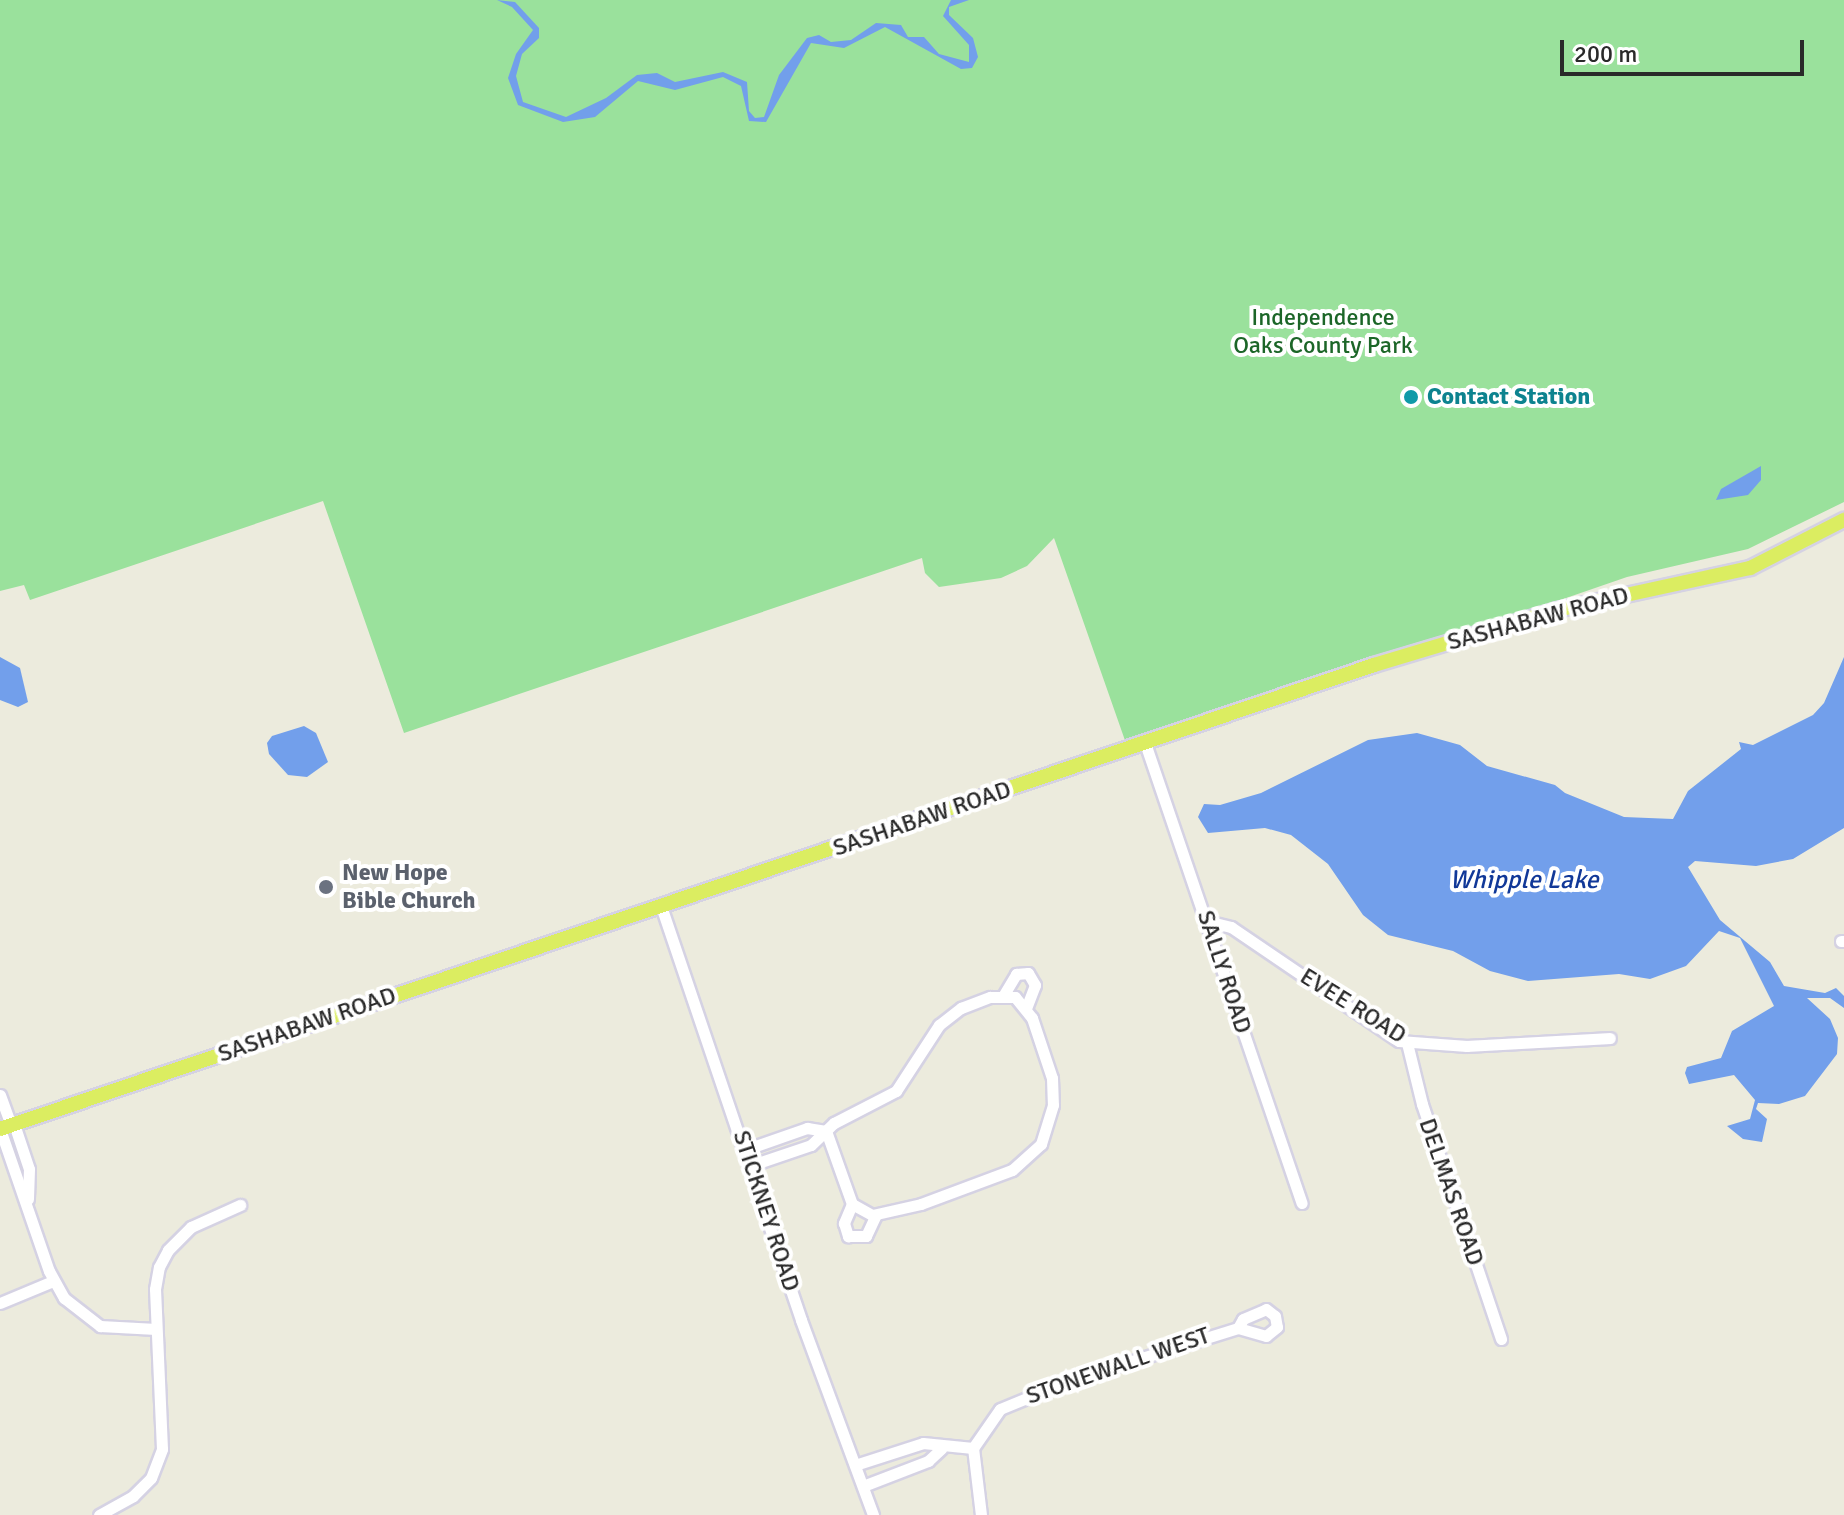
<!DOCTYPE html>
<html>
<head>
<meta charset="utf-8">
<style>
	body { margin:0 }
	#map { position:relative; width:1844px; height:1515px; overflow:hidden; background:#ecebdd; font-family:Signika,sans-serif }
	div>[style] { position:absolute }
	[style*='--x'] { left:calc(var(--x)*1px); top:calc(var(--y)*1px); width:calc(var(--w)*1px); rotate:calc(var(--a)*1deg) }
	.green>* { inset:0; background:#9ae19c }
	.water>* { inset:0; background:#729feb }
	.roads { filter:drop-shadow(2px 0 #d5d2e3) drop-shadow(-2px 0 #d5d2e3) drop-shadow(0 2px #d5d2e3) drop-shadow(0 -2px #d5d2e3) }
	.minor>* { height:11px; margin:-5.5px; padding:0 5.5px; transform-origin:5.5px; border-radius:5.5px; background:#fff }
	.major>* { height:14px; margin:-7px; padding:0 7px; transform-origin:7px; border-radius:7px; background:#dbed61 }
	.dots>* { width:22px; height:22px; translate:-50% -50%; box-sizing:border-box; border:4px solid #fff; border-radius:50% }
	span { translate:-50% -50%; white-space:nowrap; text-align:center; line-height:1.15; -webkit-text-stroke:8px #fff; paint-order:stroke }
	.park-label { font-size:24px; color:#1c6628 }
	.culture-label { font-size:24px; color:#0d838f; font-weight:700 }
	.left { translate:0 -50%; text-align:left }
	.street-label { font-size:24px; color:#2a2a2a }
	.worship-label { font-size:24px; color:#5b616d; font-weight:700 }
	.water-label { font-size:26px; color:#113898; font-style:italic }
	.scale { position:absolute; left:1560px; top:40px; width:244px; height:36px; box-sizing:border-box; border:4px solid #2a2a2a; border-top:0; padding-left:10px; font-size:24px; line-height:28px; white-space:nowrap; color:#2a2a2a; -webkit-text-stroke:6px #fff; paint-order:stroke }
</style>
</head>
<body>
<div id="map">
	<div class="green">
		<div style="clip-path:polygon(0 0,1844px 0,1844px 502px,1748px 549px,1627px 577px,1128px 749px,1054px 538px,1027px 566px,1001px 578px,939px 587px,925px 573px,922px 558px,404px 733px,323px 501px,30px 600px,24px 585px,0 591px)"></div>
	</div>
	<div class="water">
		<div style="clip-path:polygon(497px 0,515px 2px,539px 28px,539px 38px,522px 54px,516px 76px,523px 102px,566px 117px,606px 98px,637px 75px,657px 73px,675px 82px,723px 72px,747px 82px,749px 111px,755px 118px,764px 117px,779px 75px,807px 38px,819px 35px,831px 42px,851px 40px,876px 23px,901px 25px,908px 37px,924px 37px,939px 54px,969px 62px,969px 45px,943px 16px,951px 0,969px 0,949px 7px,949px 15px,973px 38px,978px 57px,972px 68px,961px 69px,885px 27px,844px 48px,811px 43px,766px 122px,749px 121px,741px 86px,723px 77px,675px 90px,638px 81px,595px 117px,563px 122px,518px 105px,508px 78px,516px 54px,533px 30px,512px 7px)"></div>
		<div style="clip-path:polygon(1761px 466px,1761px 480px,1748px 495px,1716px 500px,1721px 489px)"></div>
		<div style="clip-path:polygon(0 657px,20px 668px,28px 702px,18px 707px,0 700px)"></div>
		<div style="clip-path:polygon(1844px 657px,1844px 828px,1793px 859px,1756px 866px,1695px 861px,1688px 867px,1720px 920px,1770px 962px,1784px 986px,1825px 993px,1836px 988px,1844px 996px,1844px 1008px,1830px 998px,1807px 998px,1830px 1019px,1838px 1038px,1837px 1054px,1805px 1096px,1779px 1104px,1758px 1103px,1756px 1109px,1767px 1119px,1762px 1142px,1743px 1139px,1727px 1126px,1750px 1119px,1755px 1100px,1734px 1075px,1689px 1084px,1685px 1073px,1687px 1067px,1721px 1058px,1732px 1031px,1774px 1006px,1740px 938px,1719px 931px,1686px 966px,1650px 979px,1619px 974px,1528px 981px,1490px 971px,1453px 951px,1388px 935px,1363px 915px,1328px 864px,1291px 835px,1265px 828px,1208px 833px,1198px 817px,1204px 804px,1220px 805px,1261px 793px,1368px 740px,1417px 733px,1460px 745px,1487px 766px,1555px 785px,1565px 793px,1624px 817px,1673px 819px,1688px 791px,1741px 749px,1739px 742px,1753px 745px,1813px 715px,1824px 703px)"></div>
		<div style="clip-path:polygon(304px 726px,316px 733px,328px 762px,307px 777px,288px 775px,269px 754px,267px 743px,272px 736px)"></div>
	</div>
	<div class="roads">
		<div class="minor">
			<div style="--x:1145;--y:743;--w:486;--a:71.2"></div>
			<div style="--x:661;--y:906;--w:437;--a:71.3"></div>
			<div style="--x:801;--y:1320;--w:208;--a:69.7"></div>
			<div style="--x:1207;--y:921;--w:25;--a:14"></div>
			<div style="--x:1231;--y:927;--w:203;--a:34.2"></div>
			<div style="--x:1399;--y:1041;--w:68;--a:4.2"></div>
			<div style="--x:1467;--y:1046;--w:143;--a:-3.2"></div>
			<div style="--x:1841;--y:941;--w:3;--a:0"></div>
			<div style="--x:1003;--y:996;--w:26;--a:-59"></div>
			<div style="--x:1016;--y:974;--w:12;--a:-5"></div>
			<div style="--x:1028;--y:973;--w:14;--a:60"></div>
			<div style="--x:1035;--y:985;--w:26;--a:111"></div>
			<div style="--x:1407;--y:1043;--w:63;--a:76.2"></div>
			<div style="--x:1422;--y:1104;--w:248;--a:71.4"></div>
			<div style="--x:0;--y:1095;--w:32;--a:70"></div>
			<div style="--x:14;--y:1124;--w:47;--a:71.6"></div>
			<div style="--x:29;--y:1169;--w:30;--a:92"></div>
			<div style="--x:0;--y:1129;--w:150;--a:71"></div>
			<div style="--x:49;--y:1271;--w:31;--a:61"></div>
			<div style="--x:64;--y:1298;--w:46;--a:37.9"></div>
			<div style="--x:100;--y:1326;--w:56;--a:3.1"></div>
			<div style="--x:747;--y:1149;--w:64;--a:-19.3"></div>
			<div style="--x:807;--y:1128;--w:19;--a:9"></div>
			<div style="--x:752;--y:1165;--w:62;--a:-18.7"></div>
			<div style="--x:811;--y:1145;--w:32;--a:-44"></div>
			<div style="--x:834;--y:1123;--w:70;--a:-27.3"></div>
			<div style="--x:896;--y:1091;--w:79;--a:-56.9"></div>
			<div style="--x:939;--y:1025;--w:28;--a:-38"></div>
			<div style="--x:961;--y:1008;--w:31;--a:-21"></div>
			<div style="--x:990;--y:997;--w:25;--a:0"></div>
			<div style="--x:1015;--y:997;--w:27;--a:51"></div>
			<div style="--x:1032;--y:1018;--w:63;--a:71.6"></div>
			<div style="--x:1052;--y:1078;--w:27;--a:88"></div>
			<div style="--x:1053;--y:1105;--w:41;--a:107.1"></div>
			<div style="--x:1041;--y:1144;--w:39;--a:138"></div>
			<div style="--x:1012;--y:1170;--w:97;--a:159.5"></div>
			<div style="--x:921;--y:1204;--w:50;--a:167.3"></div>
			<div style="--x:872;--y:1215;--w:23;--a:-151"></div>
			<div style="--x:852;--y:1204;--w:77;--a:-109.6"></div>
			<div style="--x:852;--y:1204;--w:21;--a:113"></div>
			<div style="--x:844;--y:1223;--w:14;--a:73"></div>
			<div style="--x:848;--y:1236;--w:18;--a:0"></div>
			<div style="--x:866;--y:1236;--w:23;--a:-65"></div>
			<div style="--x:0;--y:1303;--w:57;--a:-22.5"></div>
			<div style="--x:1266;--y:1309;--w:11;--a:38"></div>
			<div style="--x:1275;--y:1316;--w:11;--a:80"></div>
			<div style="--x:1277;--y:1327;--w:14;--a:141"></div>
			<div style="--x:1266;--y:1336;--w:29;--a:-164"></div>
			<div style="--x:1238;--y:1328;--w:10;--a:-61"></div>
			<div style="--x:1243;--y:1319;--w:25;--a:-23"></div>
			<div style="--x:855;--y:1465;--w:71;--a:-17.9"></div>
			<div style="--x:923;--y:1443;--w:50;--a:5.7"></div>
			<div style="--x:863;--y:1486;--w:70;--a:-21"></div>
			<div style="--x:928;--y:1461;--w:18;--a:-43"></div>
			<div style="--x:99;--y:1515;--w:39;--a:-29"></div>
			<div style="--x:133;--y:1496;--w:25;--a:-45"></div>
			<div style="--x:151;--y:1478;--w:31;--a:-69"></div>
			<div style="--x:162;--y:1449;--w:160;--a:-92.5"></div>
			<div style="--x:155;--y:1289;--w:22;--a:-80"></div>
			<div style="--x:159;--y:1267;--w:19;--a:-62"></div>
			<div style="--x:168;--y:1250;--w:33;--a:-45"></div>
			<div style="--x:191;--y:1227;--w:54;--a:-24.2"></div>
			<div style="--x:981;--y:1515;--w:67;--a:-96.8"></div>
			<div style="--x:973;--y:1448;--w:47;--a:-55.3"></div>
			<div style="--x:1000;--y:1409;--w:74;--a:-22.4"></div>
			<div style="--x:1068;--y:1381;--w:178;--a:-17.3"></div>
		</div>
		<div class="major">
			<div style="--x:0;--y:1129;--w:1450;--a:-18.66"></div>
			<div style="--x:1374;--y:665;--w:191;--a:-16.7"></div>
			<div style="--x:1557;--y:610;--w:198;--a:-12.3"></div>
			<div style="--x:1750;--y:568;--w:106;--a:-27.1"></div>
		</div>
	</div>
	<div class="dots">
		<div style="left:1411px;top:397px;background:#0f9aa8"></div>
		<div style="left:326px;top:887px;background:#6b7280"></div>
	</div>
	<div class="park-label">
		<span style="left:1323px;top:332px">Independence<br>Oaks County Park</span>
	</div>
	<div class="culture-label">
		<span class="left" style="left:1427px;top:397px">Contact Station</span>
	</div>
	<div class="street-label">
		<span style="left:1538px;top:619px;rotate:-15deg">SASHABAW ROAD</span>
		<span style="left:922px;top:819px;rotate:-19deg">SASHABAW ROAD</span>
		<span style="left:1224px;top:972px;rotate:72deg">SALLY ROAD</span>
		<span style="left:1353px;top:1006px;rotate:32deg">EVEE ROAD</span>
		<span style="left:307px;top:1025px;rotate:-19deg">SASHABAW ROAD</span>
		<span style="left:1451px;top:1192px;rotate:71deg">DELMAS ROAD</span>
		<span style="left:766px;top:1211px;rotate:72deg">STICKNEY ROAD</span>
		<span style="left:1118px;top:1366px;rotate:-19deg">STONEWALL WEST</span>
	</div>
	<div class="worship-label">
		<span class="left" style="left:342px;top:887px">New Hope<br>Bible Church</span>
	</div>
	<div class="water-label">
		<span style="left:1524px;top:881px">Whipple Lake</span>
	</div>
	<div class="scale">200 m</div>
</div>
</body>
</html>
